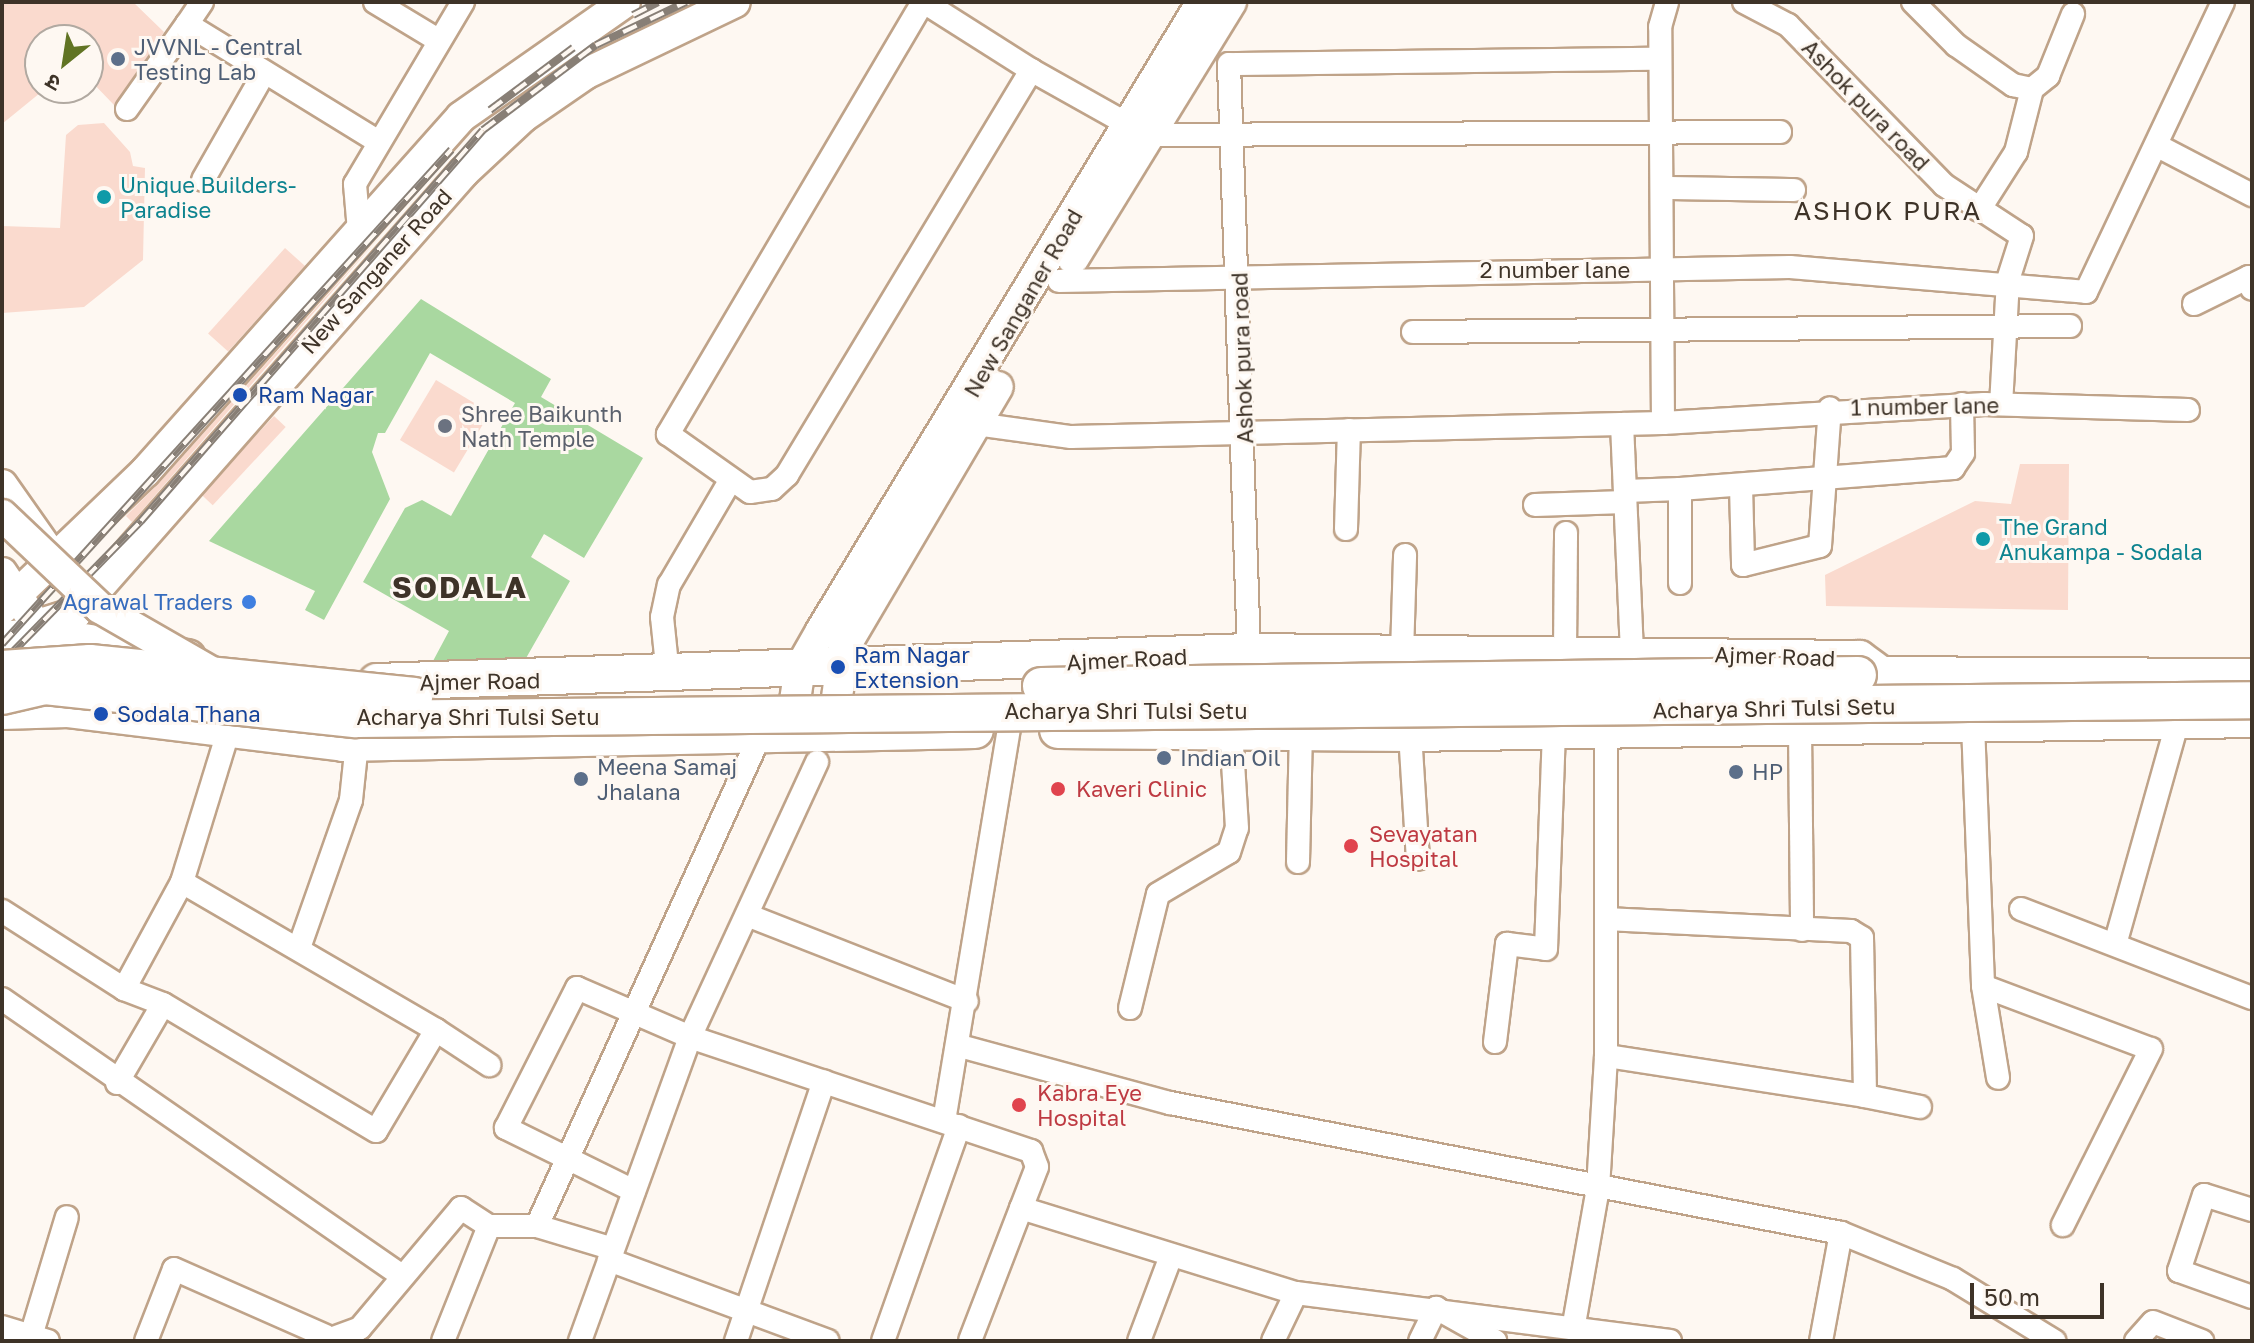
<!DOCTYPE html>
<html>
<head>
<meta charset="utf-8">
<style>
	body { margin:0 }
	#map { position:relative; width:2254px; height:1343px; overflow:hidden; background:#fef8f2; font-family:"Golos Text","Noto Sans Devanagari",sans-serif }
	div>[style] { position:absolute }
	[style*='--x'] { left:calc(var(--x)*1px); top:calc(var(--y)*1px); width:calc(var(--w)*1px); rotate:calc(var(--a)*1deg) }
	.green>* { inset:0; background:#a9d8a0 }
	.building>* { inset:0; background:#fadace; transform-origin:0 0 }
	.roads { filter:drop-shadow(2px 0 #bfa389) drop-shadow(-2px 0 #bfa389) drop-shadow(0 2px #bfa389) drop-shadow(0 -2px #bfa389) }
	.minor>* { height:22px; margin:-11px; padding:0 11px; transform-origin:11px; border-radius:11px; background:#fff }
	.secondary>* { height:30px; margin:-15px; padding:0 15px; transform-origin:15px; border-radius:15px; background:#fff }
	.trunk>* { height:36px; margin:-18px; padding:0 18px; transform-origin:18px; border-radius:18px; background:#fff }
	.rail>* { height:8px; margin-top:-4px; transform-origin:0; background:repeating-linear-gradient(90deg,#fef8f2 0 15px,#887f76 0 30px); box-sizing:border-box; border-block:2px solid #887f76 }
	.bridges { filter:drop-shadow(2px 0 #bfa389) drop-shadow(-2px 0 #bfa389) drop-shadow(0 2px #bfa389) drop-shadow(0 -2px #bfa389) }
	.secondary-bridge>* { height:30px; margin:-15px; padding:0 15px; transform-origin:15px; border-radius:15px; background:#fff }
	.trunk-bridge>* { height:36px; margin:-18px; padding:0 18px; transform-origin:18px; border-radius:18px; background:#fff }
	.dots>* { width:22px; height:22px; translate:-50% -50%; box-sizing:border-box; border:4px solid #fef8f2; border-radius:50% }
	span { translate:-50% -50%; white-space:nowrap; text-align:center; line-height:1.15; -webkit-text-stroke:6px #fef8f2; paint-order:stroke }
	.service-label { font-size:22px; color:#4e5e75 }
	.left { translate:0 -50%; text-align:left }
	.street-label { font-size:22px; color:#3e3328 }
	.culture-label { font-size:22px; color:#0d838f }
	.transit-label { font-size:22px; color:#164399 }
	.worship-label { font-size:22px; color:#5b616d }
	.shop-label { font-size:22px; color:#366cbe }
	.right { translate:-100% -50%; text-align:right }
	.health-label { font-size:22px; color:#be3a42 }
	.quarter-label { font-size:26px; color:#3e3328; letter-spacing:2px }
	.district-label { font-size:30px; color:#3e3328; font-weight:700; letter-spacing:2px }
	.frame { position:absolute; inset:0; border:4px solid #3e3328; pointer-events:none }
	.north { position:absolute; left:24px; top:24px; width:80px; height:80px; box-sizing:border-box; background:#fef8f2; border:2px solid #b1a9a1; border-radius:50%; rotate:210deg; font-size:22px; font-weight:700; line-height:32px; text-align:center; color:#3e3328 }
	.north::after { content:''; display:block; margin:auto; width:28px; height:36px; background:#617424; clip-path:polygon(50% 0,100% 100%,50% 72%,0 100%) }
	.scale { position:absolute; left:1970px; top:1283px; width:134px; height:36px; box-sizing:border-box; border:4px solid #3e3328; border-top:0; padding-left:10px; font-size:24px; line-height:28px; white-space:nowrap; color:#3e3328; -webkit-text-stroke:6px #fef8f2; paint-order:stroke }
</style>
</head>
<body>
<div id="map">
	<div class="green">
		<div style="clip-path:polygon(421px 299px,551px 379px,541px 397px,643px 458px,584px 558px,544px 534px,531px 557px,570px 581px,517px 674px,425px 676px,449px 631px,363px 582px,405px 508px,422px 500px,451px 516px,515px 403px,430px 353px,385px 433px,378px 433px,372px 452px,390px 499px,324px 620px,305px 610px,315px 591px,209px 541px)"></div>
	</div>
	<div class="building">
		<div style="clip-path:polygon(2px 2px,133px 2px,164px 32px,114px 105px,88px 78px,88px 40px,40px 40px,40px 93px,2px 124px)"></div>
		<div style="clip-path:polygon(104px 123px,130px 152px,133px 166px,145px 168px,143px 260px,84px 307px,2px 313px,2px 226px,60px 228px,66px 135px,78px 125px)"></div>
		<div style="clip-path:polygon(384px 232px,132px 522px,126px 516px,158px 484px)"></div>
		<div style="left:285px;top:248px;width:27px;height:115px;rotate:42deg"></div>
		<div style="left:436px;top:380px;width:63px;height:70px;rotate:31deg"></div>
		<div style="left:274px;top:416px;width:16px;height:107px;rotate:43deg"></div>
		<div style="clip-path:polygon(2020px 464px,2069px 464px,2068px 610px,1826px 606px,1825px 575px,1975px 501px,2011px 504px)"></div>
	</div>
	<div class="roads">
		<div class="minor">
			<div style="--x:202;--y:2;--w:27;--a:124"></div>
			<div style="--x:187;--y:24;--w:225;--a:31.6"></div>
			<div style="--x:375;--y:2;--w:74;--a:31.1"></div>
			<div style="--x:923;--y:2;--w:502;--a:120.55"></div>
			<div style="--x:668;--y:434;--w:100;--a:35.3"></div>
			<div style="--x:750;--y:492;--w:22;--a:-8"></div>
			<div style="--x:772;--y:489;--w:21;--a:-43"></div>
			<div style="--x:787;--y:475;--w:473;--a:-58.9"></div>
			<div style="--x:1031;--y:70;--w:133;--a:29.3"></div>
			<div style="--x:1147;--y:135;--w:633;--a:-0.27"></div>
			<div style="--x:924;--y:2;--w:127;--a:32.4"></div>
			<div style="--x:1744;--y:2;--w:50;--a:27.6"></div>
			<div style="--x:1788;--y:25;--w:223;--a:45.7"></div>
			<div style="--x:1944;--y:185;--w:93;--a:33.2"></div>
			<div style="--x:2022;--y:236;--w:46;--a:107.7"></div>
			<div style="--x:2008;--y:280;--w:124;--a:93.2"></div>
			<div style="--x:1913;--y:2;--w:61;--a:45"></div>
			<div style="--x:1956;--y:45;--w:70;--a:35.1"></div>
			<div style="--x:2013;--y:85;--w:19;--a:12"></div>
			<div style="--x:2032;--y:89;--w:21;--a:-39"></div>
			<div style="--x:2048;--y:76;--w:67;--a:-68"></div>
			<div style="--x:127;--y:109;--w:104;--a:-54.8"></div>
			<div style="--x:2160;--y:147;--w:104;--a:27.6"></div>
			<div style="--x:203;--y:180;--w:121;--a:-60.3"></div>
			<div style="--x:1666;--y:188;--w:128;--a:0.9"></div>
			<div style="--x:1979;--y:210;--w:69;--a:-57.5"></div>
			<div style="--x:2016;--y:152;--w:65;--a:-75.7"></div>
			<div style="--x:359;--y:231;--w:47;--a:-94.9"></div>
			<div style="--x:355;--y:184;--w:212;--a:-59.3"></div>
			<div style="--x:1059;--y:281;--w:731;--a:-1.1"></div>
			<div style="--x:1790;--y:267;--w:297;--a:4.8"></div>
			<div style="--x:2086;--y:292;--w:321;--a:-64.7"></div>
			<div style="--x:2194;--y:304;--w:61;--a:-26.1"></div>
			<div style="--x:2249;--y:277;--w:12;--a:76"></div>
			<div style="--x:1413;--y:332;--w:657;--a:-0.52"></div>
			<div style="--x:1663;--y:423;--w:322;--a:-3.4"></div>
			<div style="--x:1984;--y:404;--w:204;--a:1.7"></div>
			<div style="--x:976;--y:424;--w:96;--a:7.8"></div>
			<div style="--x:1071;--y:437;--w:592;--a:-1.35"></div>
			<div style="--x:1663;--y:423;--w:396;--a:-90.4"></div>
			<div style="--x:1660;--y:27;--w:26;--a:-74"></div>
			<div style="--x:1622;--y:424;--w:228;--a:87.5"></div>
			<div style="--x:1741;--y:486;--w:79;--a:88.5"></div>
			<div style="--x:1743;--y:565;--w:79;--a:-13.9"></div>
			<div style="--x:1820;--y:546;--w:138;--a:-85.9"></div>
			<div style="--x:1680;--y:489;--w:274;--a:-4.4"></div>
			<div style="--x:1953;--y:468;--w:18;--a:-56"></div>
			<div style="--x:1963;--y:453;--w:49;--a:-91.2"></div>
			<div style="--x:1625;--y:491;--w:55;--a:-2.1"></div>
			<div style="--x:1680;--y:489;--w:94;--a:90"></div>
			<div style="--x:1535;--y:505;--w:90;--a:-1.9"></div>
			<div style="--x:1346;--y:529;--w:99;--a:-88.3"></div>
			<div style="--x:1249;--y:652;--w:588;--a:-91.95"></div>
			<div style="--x:1229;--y:64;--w:431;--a:-0.7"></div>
			<div style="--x:1565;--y:652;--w:119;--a:-89.5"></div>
			<div style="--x:1402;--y:653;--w:98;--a:-88.2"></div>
			<div style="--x:668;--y:675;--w:58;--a:-95.9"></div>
			<div style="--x:662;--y:617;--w:33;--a:-78"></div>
			<div style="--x:669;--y:585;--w:121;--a:-59.6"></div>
			<div style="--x:1973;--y:724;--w:262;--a:87.8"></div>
			<div style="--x:1983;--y:986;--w:93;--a:80.7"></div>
			<div style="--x:1800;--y:729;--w:201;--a:89.4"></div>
			<div style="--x:1410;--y:733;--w:126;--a:86.4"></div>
			<div style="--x:1298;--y:862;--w:132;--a:-88.7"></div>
			<div style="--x:182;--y:882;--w:160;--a:-72.9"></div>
			<div style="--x:2021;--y:909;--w:248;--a:21.1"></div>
			<div style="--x:2;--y:911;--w:145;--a:32.6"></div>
			<div style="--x:747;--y:915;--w:236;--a:21.4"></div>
			<div style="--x:1606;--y:919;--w:245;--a:2.8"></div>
			<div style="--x:1851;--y:931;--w:13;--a:32"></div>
			<div style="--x:1862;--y:938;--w:158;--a:88.9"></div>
			<div style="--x:1865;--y:1096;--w:262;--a:-171.2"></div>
			<div style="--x:2116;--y:941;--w:230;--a:-74.3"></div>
			<div style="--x:300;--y:945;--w:154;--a:-70.6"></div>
			<div style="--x:351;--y:800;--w:57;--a:-84"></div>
			<div style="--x:1983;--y:986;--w:179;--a:20.6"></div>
			<div style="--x:2151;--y:1049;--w:197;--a:116.6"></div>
			<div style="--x:2;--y:999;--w:484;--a:34.7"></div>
			<div style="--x:1130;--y:1008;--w:117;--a:-76.2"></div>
			<div style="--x:1158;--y:894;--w:82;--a:-30.6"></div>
			<div style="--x:1229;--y:852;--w:25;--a:-72"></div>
			<div style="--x:1237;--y:828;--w:98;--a:-93.5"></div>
			<div style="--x:436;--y:1030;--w:64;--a:33.4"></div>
			<div style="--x:1495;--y:1042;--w:99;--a:-83"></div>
			<div style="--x:1507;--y:944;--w:39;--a:7"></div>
			<div style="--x:1546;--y:949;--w:218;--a:-87.9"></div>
			<div style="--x:960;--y:1046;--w:218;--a:15.2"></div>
			<div style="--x:1170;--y:1103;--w:683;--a:10.96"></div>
			<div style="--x:1841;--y:1233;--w:121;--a:22.3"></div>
			<div style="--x:1953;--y:1279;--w:119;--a:31.5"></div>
			<div style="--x:117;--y:1083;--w:91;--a:-59.8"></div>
			<div style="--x:163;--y:1004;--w:42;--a:-159"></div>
			<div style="--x:124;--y:989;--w:122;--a:-61.5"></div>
			<div style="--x:182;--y:882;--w:294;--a:30.2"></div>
			<div style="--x:436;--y:1030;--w:117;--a:120.7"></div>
			<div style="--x:376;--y:1131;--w:248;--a:-149.2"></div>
			<div style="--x:1865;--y:1096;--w:56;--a:11.3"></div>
			<div style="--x:944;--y:1121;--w:396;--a:-80.6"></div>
			<div style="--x:634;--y:1191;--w:143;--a:-153.8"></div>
			<div style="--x:506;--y:1128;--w:157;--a:-63.1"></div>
			<div style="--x:577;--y:988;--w:123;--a:23.4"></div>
			<div style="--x:690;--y:1037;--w:360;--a:18.5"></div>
			<div style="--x:1031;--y:1151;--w:17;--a:69"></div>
			<div style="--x:1037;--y:1167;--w:186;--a:111.1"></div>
			<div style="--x:1021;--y:1208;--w:288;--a:17.2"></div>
			<div style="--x:1296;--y:1293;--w:377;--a:7.3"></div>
			<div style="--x:2252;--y:1210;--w:50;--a:-162.6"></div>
			<div style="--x:2204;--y:1195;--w:80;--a:108.2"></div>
			<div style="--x:2179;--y:1271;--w:77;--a:19.6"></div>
			<div style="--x:537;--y:1226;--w:542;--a:-65.56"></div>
			<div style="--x:609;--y:1260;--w:233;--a:20.3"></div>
			<div style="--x:1574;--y:1324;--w:138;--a:-80"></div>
			<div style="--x:1598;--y:1188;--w:132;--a:-86.5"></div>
			<div style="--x:1606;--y:1056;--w:326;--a:-90"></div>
			<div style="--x:2;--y:1327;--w:48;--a:16.9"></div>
			<div style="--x:31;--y:1336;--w:124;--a:-73.2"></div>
			<div style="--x:146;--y:1341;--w:77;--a:-68.7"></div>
			<div style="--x:174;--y:1269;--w:166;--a:23.8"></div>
			<div style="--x:325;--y:1341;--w:37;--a:-20"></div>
			<div style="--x:360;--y:1328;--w:157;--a:-49.9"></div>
			<div style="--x:461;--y:1208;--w:33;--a:33"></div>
			<div style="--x:489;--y:1226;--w:48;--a:0"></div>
			<div style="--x:537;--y:1226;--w:79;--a:16.8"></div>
			<div style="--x:443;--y:1341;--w:124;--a:-68.2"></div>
			<div style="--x:580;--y:1341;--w:323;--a:-70.1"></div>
			<div style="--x:690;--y:1037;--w:303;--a:-65.2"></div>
			<div style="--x:736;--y:1341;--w:274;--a:-71.3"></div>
			<div style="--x:883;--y:1341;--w:228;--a:-70.5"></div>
			<div style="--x:1139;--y:1341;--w:91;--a:-69.4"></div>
			<div style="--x:1273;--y:1341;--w:53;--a:-64.4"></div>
			<div style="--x:1420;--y:1341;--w:37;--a:-64"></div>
			<div style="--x:1436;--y:1308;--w:68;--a:29.2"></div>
			<div style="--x:1821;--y:1341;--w:110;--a:-79.5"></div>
			<div style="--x:2136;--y:1341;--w:25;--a:-48"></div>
			<div style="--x:2153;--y:1322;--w:53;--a:21.2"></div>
		</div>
		<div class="secondary">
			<div style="--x:1073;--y:259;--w:302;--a:-58.4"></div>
			<div style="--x:2;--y:485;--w:75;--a:54.8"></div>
			<div style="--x:2;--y:573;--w:47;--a:56.3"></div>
			<div style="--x:2;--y:609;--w:198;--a:-43.8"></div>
			<div style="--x:145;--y:472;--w:475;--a:-48.3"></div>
			<div style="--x:461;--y:117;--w:200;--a:-35"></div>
			<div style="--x:37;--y:625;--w:41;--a:-17.1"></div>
			<div style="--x:76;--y:613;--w:587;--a:-48.66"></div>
			<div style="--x:464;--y:172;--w:81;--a:-43"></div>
			<div style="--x:523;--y:117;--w:75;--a:-34.7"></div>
			<div style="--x:585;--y:74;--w:166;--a:-25.6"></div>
			<div style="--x:790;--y:733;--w:66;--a:-81.3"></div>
			<div style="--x:800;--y:668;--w:43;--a:-60.4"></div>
			<div style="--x:821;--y:631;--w:735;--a:-58.8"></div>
			<div style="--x:832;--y:733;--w:86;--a:-82"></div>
			<div style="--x:844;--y:648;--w:303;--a:-59.5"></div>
		</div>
		<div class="trunk">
			<div style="--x:2;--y:640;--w:43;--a:-5.3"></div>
			<div style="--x:45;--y:636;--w:144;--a:8.8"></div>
			<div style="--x:1858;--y:675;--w:394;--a:0.3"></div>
			<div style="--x:377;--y:682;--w:873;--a:-1.97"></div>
			<div style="--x:1249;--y:652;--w:610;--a:0.66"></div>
			<div style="--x:1859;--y:659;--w:27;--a:36"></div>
			<div style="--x:2;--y:711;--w:66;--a:-1.7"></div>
			<div style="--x:68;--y:709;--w:277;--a:7"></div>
			<div style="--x:343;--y:743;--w:632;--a:-1.18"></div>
			<div style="--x:1058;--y:730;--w:352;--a:0.5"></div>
			<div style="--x:1410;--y:733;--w:842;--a:-0.95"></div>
		</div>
	</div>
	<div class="rail">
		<div style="--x:633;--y:15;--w:28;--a:-27"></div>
		<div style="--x:490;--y:110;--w:104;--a:-36.8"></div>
		<div style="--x:2;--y:644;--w:668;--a:-47.73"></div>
		<div style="--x:2;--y:663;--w:199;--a:-45.6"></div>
		<div style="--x:141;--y:521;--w:519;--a:-48.82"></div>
		<div style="--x:483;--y:130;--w:141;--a:-37"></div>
		<div style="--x:596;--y:45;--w:100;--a:-25.5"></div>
	</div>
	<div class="bridges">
		<div class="secondary-bridge">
			<div style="--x:2;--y:515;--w:135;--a:43.5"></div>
			<div style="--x:100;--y:608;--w:130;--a:29.9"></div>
		</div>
		<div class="trunk-bridge">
			<div style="--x:2;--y:669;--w:88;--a:-3.9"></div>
			<div style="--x:90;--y:663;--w:326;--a:5.8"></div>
			<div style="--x:1041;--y:686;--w:817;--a:-0.77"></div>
			<div style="--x:2;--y:696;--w:44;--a:-13.1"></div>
			<div style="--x:45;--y:686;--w:313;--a:6.1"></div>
			<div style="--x:356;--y:719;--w:1896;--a:-0.57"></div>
		</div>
	</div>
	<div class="dots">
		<div style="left:118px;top:59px;background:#5c6f8a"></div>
		<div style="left:104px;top:197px;background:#0f9aa8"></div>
		<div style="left:240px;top:395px;background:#1a4fb4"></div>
		<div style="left:445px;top:426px;background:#6b7280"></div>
		<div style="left:1983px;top:539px;background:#0f9aa8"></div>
		<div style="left:249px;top:602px;background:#3f7fe0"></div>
		<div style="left:838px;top:667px;background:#1a4fb4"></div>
		<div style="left:101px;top:714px;background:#1a4fb4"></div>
		<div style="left:1164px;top:758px;background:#5c6f8a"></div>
		<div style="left:1736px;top:772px;background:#5c6f8a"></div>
		<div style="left:581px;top:779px;background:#5c6f8a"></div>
		<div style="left:1058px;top:789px;background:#e0444e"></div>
		<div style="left:1351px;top:846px;background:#e0444e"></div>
		<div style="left:1019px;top:1105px;background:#e0444e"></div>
	</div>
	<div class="service-label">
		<span class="left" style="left:134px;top:59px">JVVNL - Central<br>Testing Lab</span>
		<span class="left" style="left:1180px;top:758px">Indian Oil</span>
		<span class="left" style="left:597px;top:779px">Meena Samaj<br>Jhalana</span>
		<span class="left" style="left:1752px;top:772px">HP</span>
	</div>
	<div class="street-label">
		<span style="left:1866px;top:105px;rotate:46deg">Ashok pura road</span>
		<span style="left:1555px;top:270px">2 number lane</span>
		<span style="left:376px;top:271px;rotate:-48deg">New Sanganer Road</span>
		<span style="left:1023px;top:303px;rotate:-60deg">New Sanganer Road</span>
		<span style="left:1242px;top:358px;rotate:-92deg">Ashok pura road</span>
		<span style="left:1925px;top:406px;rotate:-1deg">1 number lane</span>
		<span style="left:1775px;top:656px;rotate:2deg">Ajmer Road</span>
		<span style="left:1127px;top:659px;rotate:-3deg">Ajmer Road</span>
		<span style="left:480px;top:681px;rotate:-1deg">Ajmer Road</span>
		<span style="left:1774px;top:708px;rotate:-1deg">Acharya Shri Tulsi Setu</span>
		<span style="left:1126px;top:711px">Acharya Shri Tulsi Setu</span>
		<span style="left:478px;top:717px">Acharya Shri Tulsi Setu</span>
	</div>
	<div class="culture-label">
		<span class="left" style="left:120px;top:197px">Unique Builders-<br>Paradise</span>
		<span class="left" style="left:1999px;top:539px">The Grand<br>Anukampa - Sodala</span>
	</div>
	<div class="transit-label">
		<span class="left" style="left:258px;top:395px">Ram Nagar</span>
		<span class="left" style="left:854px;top:667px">Ram Nagar<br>Extension</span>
		<span class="left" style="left:117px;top:714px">Sodala Thana</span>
	</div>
	<div class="worship-label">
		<span class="left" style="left:461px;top:426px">Shree Baikunth<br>Nath Temple</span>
	</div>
	<div class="shop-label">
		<span class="right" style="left:233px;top:602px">Agrawal Traders</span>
	</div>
	<div class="health-label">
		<span class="left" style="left:1076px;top:789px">Kaveri Clinic</span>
		<span class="left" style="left:1369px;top:846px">Sevayatan<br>Hospital</span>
		<span class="left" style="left:1037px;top:1105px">Kabra Eye<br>Hospital</span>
	</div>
	<div class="quarter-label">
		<span style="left:1888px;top:211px">ASHOK PURA</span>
	</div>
	<div class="district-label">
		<span style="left:460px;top:587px">SODALA</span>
	</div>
	<div class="frame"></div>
	<div class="north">उ</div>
	<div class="scale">50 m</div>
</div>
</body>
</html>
